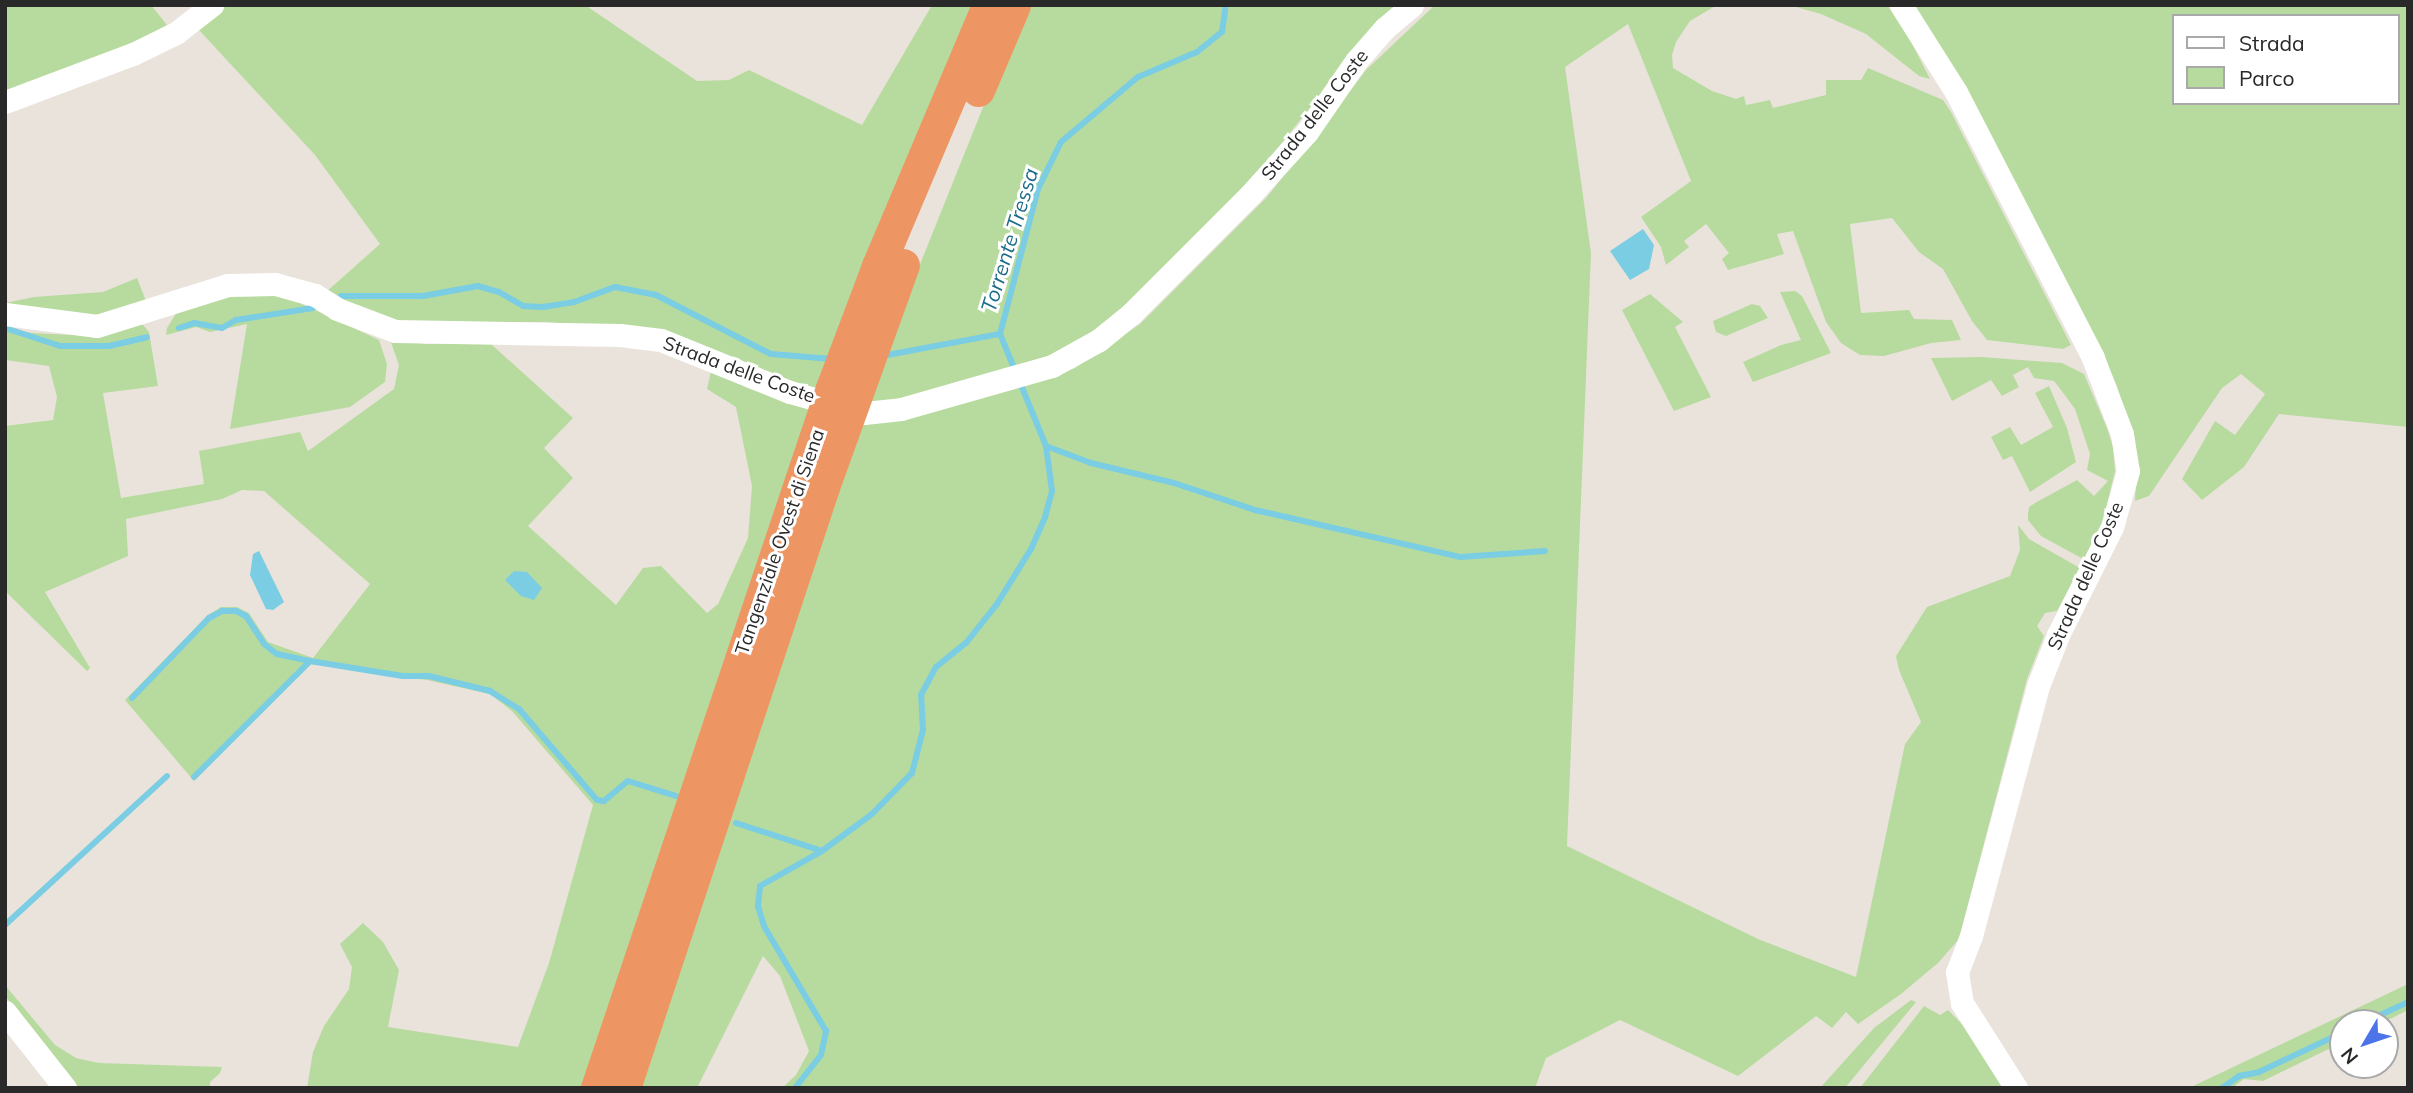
<!DOCTYPE html>
<html>
<head>
<meta charset="utf-8">
<style>
	body { margin:0 }
	#map { position:relative; width:2413px; height:1093px; overflow:hidden; background:#eae3dc; font-family:Mulish,sans-serif }
	div>[style] { position:absolute }
	[style*='--x'] { left:calc(var(--x)*1px); top:calc(var(--y)*1px); width:calc(var(--w)*1px); rotate:calc(var(--a)*1deg) }
	.green>* { inset:0; background:#b7db9e }
	.water>* { inset:0; background:#7acde2 }
	.stream>* { height:6px; margin:-3px; padding:0 3px; transform-origin:3px; border-radius:3px; background:#7acde2 }
	.minor>* { height:23px; margin:-11.5px; padding:0 11.5px; transform-origin:11.5px; border-radius:11.5px; background:#fff }
	.highway>* { height:33px; margin:-16.5px; padding:0 16.5px; transform-origin:16.5px; border-radius:16.5px; background:#ed9664 }
	span { translate:-50% -50%; white-space:nowrap; text-align:center; line-height:1.15; -webkit-text-stroke:6px #fff; paint-order:stroke }
	.street-label { font-size:19px; color:#292929 }
	.water-label { font-size:21px; color:#1b6c8b; font-style:italic }
	.frame { position:absolute; inset:0; border:7px solid #292929; pointer-events:none }
	.legend { position:absolute; left:2172px; top:14px; width:228px; height:91px; box-sizing:border-box; background:#fff; border:2px solid #a9a9a9; margin:0; padding:9px 12px; list-style:none; font-size:21px; color:#292929 }
	.legend li { display:flex; align-items:center; gap:14px; height:35px }
	.legend b { width:35px; border:2px solid #a9a9a9 }
	.north { position:absolute; left:2329px; top:1009px; width:70px; height:70px; box-sizing:border-box; background:#fff; border:2px solid #a9a9a9; border-radius:50%; rotate:231deg; font-size:19px; font-weight:700; line-height:28px; text-align:center; color:#292929 }
	.north::after { content:''; display:block; margin:auto; width:24px; height:32px; background:#4c73e7; clip-path:polygon(50% 0,100% 100%,50% 72%,0 100%) }
</style>
</head>
<body>
<div id="map">
	<div class="green">
		<div style="clip-path:polygon(5px 5px,151px 5px,167px 25px,130px 48px,5px 94px)"></div>
		<div style="clip-path:polygon(227px 5px,585px 5px,697px 81px,729px 80px,749px 70px,862px 125px,932px 5px,973px 5px,817px 391px,663px 331px,545px 322px,396px 322px,325px 293px,380px 244px,315px 155px,198px 29px)"></div>
		<div style="clip-path:polygon(1024px 5px,1401px 5px,1342px 68px,1248px 185px,1127px 309px,1066px 351px,900px 399px,864px 404px)"></div>
		<div style="clip-path:polygon(1435px 5px,1717px 5px,1690px 21px,1676px 42px,1672px 55px,1673px 68px,1712px 91px,1736px 99px,1744px 96px,1746px 105px,1770px 100px,1773px 108px,1826px 95px,1826px 80px,1861px 80px,1868px 68px,1943px 100px,1951px 112px,2071px 345px,2063px 349px,1987px 340px,1972px 321px,1943px 269px,1919px 252px,1892px 218px,1850px 224px,1861px 313px,1909px 310px,1914px 319px,1952px 320px,1961px 340px,1931px 343px,1884px 356px,1860px 355px,1841px 343px,1826px 322px,1793px 231px,1777px 234px,1784px 254px,1728px 270px,1722px 259px,1729px 253px,1706px 224px,1684px 241px,1689px 247px,1666px 265px,1661px 247px,1641px 217px,1691px 181px,1628px 24px,1565px 67px,1591px 253px,1567px 846px,1758px 939px,1856px 977px,1905px 744px,1921px 722px,1899px 670px,1896px 656px,1927px 607px,2010px 576px,2020px 550px,2018px 525px,2029px 539px,2080px 568px,2057px 611px,2045px 613px,2037px 626px,2044px 636px,2027px 679px,1959px 939px,1938px 963px,1901px 994px,1858px 1024px,1846px 1012px,1832px 1028px,1816px 1016px,1738px 1076px,1620px 1020px,1546px 1058px,1535px 1088px,782px 1088px,796px 1075px,809px 1051px,780px 976px,763px 956px,697px 1088px,635px 1088px,860px 418px,1055px 376px,1075px 368px,1140px 324px,1267px 197px,1367px 69px)"></div>
		<div style="clip-path:polygon(1789px 5px,1887px 5px,1904px 28px,1930px 79px,1919px 76px,1866px 34px,1821px 14px)"></div>
		<div style="clip-path:polygon(evenodd,1911px 5px,2408px 5px,2408px 427px,2279px 414px,2244px 467px,2202px 500px,2182px 479px,2215px 421px,2235px 435px,2265px 394px,2241px 374px,2222px 388px,2149px 496px,2135px 501px,2137px 470px,2130px 433px,2117px 386px,2097px 341px,1911px 5px,2173px 16px,2397px 16px,2397px 103px,2173px 103px,2173px 16px)"></div>
		<div style="clip-path:polygon(137px 278px,146px 301px,88px 317px,5px 303px,34px 297px,103px 292px)"></div>
		<div style="clip-path:polygon(1795px 291px,1802px 296px,1831px 353px,1753px 382px,1743px 362px,1781px 345px,1801px 340px,1780px 292px)"></div>
		<div style="clip-path:polygon(265px 292px,285px 296px,379px 340px,387px 364px,385px 382px,350px 407px,230px 429px,247px 324px,210px 332px,196px 327px,166px 335px,167px 328px,177px 312px,215px 299px)"></div>
		<div style="clip-path:polygon(1650px 294px,1683px 322px,1675px 327px,1711px 397px,1674px 411px,1622px 310px)"></div>
		<div style="clip-path:polygon(1752px 304px,1760px 306px,1768px 318px,1726px 336px,1716px 332px,1713px 321px)"></div>
		<div style="clip-path:polygon(134px 325px,143px 325px,149px 332px,158px 386px,103px 393px,121px 498px,204px 484px,199px 451px,300px 432px,308px 451px,394px 389px,399px 365px,388px 334px,424px 344px,491px 344px,573px 418px,544px 448px,573px 478px,528px 526px,616px 605px,643px 568px,661px 566px,707px 613px,718px 604px,748px 538px,752px 486px,736px 407px,707px 389px,711px 371px,750px 389px,810px 409px,582px 1088px,307px 1088px,313px 1052px,324px 1026px,349px 989px,352px 967px,340px 944px,363px 923px,383px 942px,399px 970px,388px 1027px,518px 1047px,549px 963px,593px 805px,512px 711px,490px 694px,427px 680px,311px 664px,194px 781px,125px 700px,207px 616px,221px 607px,237px 607px,249px 613px,268px 642px,313px 658px,370px 584px,264px 491px,242px 490px,222px 499px,126px 519px,128px 556px,45px 592px,90px 668px,87px 671px,5px 591px,5px 426px,53px 420px,57px 397px,49px 366px,5px 360px,5px 328px,32px 333px,93px 336px)"></div>
		<div style="clip-path:polygon(1981px 357px,2062px 363px,2084px 374px,2107px 428px,2113px 447px,2115px 471px,2102px 525px,2085px 560px,2041px 536px,2028px 520px,2028px 514px,2029px 507px,2035px 503px,2077px 480px,2094px 496px,2108px 481px,2087px 470px,2090px 454px,2075px 409px,2058px 386px,2054px 381px,2034px 378px,2028px 367px,2013px 375px,2019px 387px,2002px 396px,1991px 380px,1952px 401px,1931px 358px)"></div>
		<div style="clip-path:polygon(2049px 386px,2067px 428px,2076px 462px,2030px 492px,2012px 456px,2003px 460px,1991px 437px,2010px 427px,2021px 445px,2053px 427px,2035px 393px)"></div>
		<div style="clip-path:polygon(2408px 984px,2408px 1010px,2382px 1023px,2343px 1023px,2343px 1042px,2263px 1081px,2244px 1079px,2232px 1088px,2189px 1088px)"></div>
		<div style="clip-path:polygon(5px 985px,55px 1045px,76px 1058px,99px 1063px,222px 1067px,220px 1073px,210px 1082px,210px 1088px,79px 1088px,5px 996px)"></div>
		<div style="clip-path:polygon(1911px 1000px,1916px 1002px,1845px 1088px,1820px 1088px,1874px 1028px)"></div>
		<div style="clip-path:polygon(1924px 1006px,1940px 1015px,1948px 1010px,1963px 1025px,2007px 1088px,1860px 1088px)"></div>
	</div>
	<div class="water">
		<div style="clip-path:polygon(1643px 229px,1654px 245px,1649px 269px,1630px 280px,1610px 251px)"></div>
		<div style="clip-path:polygon(259px 551px,284px 602px,273px 610px,266px 609px,250px 575px,253px 554px)"></div>
		<div style="clip-path:polygon(514px 571px,527px 572px,542px 588px,534px 600px,521px 596px,505px 580px)"></div>
	</div>
	<div class="stream">
		<div style="--x:341;--y:296;--w:82;--a:0"></div>
		<div style="--x:423;--y:296;--w:56;--a:-10.3"></div>
		<div style="--x:478;--y:286;--w:22;--a:16"></div>
		<div style="--x:499;--y:292;--w:28;--a:30"></div>
		<div style="--x:523;--y:306;--w:20;--a:3"></div>
		<div style="--x:543;--y:307;--w:31;--a:-9"></div>
		<div style="--x:574;--y:302;--w:44;--a:-20.1"></div>
		<div style="--x:615;--y:287;--w:42;--a:11"></div>
		<div style="--x:656;--y:295;--w:129;--a:27.2"></div>
		<div style="--x:771;--y:354;--w:61;--a:4.7"></div>
		<div style="--x:5;--y:328;--w:58;--a:18.1"></div>
		<div style="--x:60;--y:346;--w:49;--a:0"></div>
		<div style="--x:109;--y:346;--w:39;--a:-13"></div>
		<div style="--x:179;--y:328;--w:16;--a:-18"></div>
		<div style="--x:194;--y:323;--w:28;--a:10"></div>
		<div style="--x:222;--y:328;--w:16;--a:-30"></div>
		<div style="--x:236;--y:320;--w:78;--a:-8.9"></div>
		<div style="--x:882;--y:356;--w:120;--a:-10.6"></div>
		<div style="--x:1046;--y:446;--w:48;--a:20.7"></div>
		<div style="--x:1091;--y:463;--w:85;--a:13.5"></div>
		<div style="--x:1174;--y:483;--w:85;--a:18.4"></div>
		<div style="--x:1255;--y:510;--w:210;--a:12.9"></div>
		<div style="--x:1460;--y:557;--w:85;--a:-4"></div>
		<div style="--x:132;--y:698;--w:111;--a:-46.1"></div>
		<div style="--x:209;--y:618;--w:15;--a:-28"></div>
		<div style="--x:222;--y:611;--w:14;--a:0"></div>
		<div style="--x:236;--y:611;--w:11;--a:27"></div>
		<div style="--x:246;--y:616;--w:33;--a:57"></div>
		<div style="--x:264;--y:644;--w:16;--a:38"></div>
		<div style="--x:277;--y:654;--w:34;--a:12"></div>
		<div style="--x:194;--y:777;--w:164;--a:-45"></div>
		<div style="--x:310;--y:661;--w:94;--a:9.2"></div>
		<div style="--x:403;--y:676;--w:26;--a:0"></div>
		<div style="--x:429;--y:676;--w:63;--a:13.8"></div>
		<div style="--x:490;--y:691;--w:34;--a:32"></div>
		<div style="--x:519;--y:709;--w:120;--a:49.4"></div>
		<div style="--x:597;--y:800;--w:7;--a:8"></div>
		<div style="--x:604;--y:801;--w:31;--a:-40"></div>
		<div style="--x:628;--y:781;--w:50;--a:17.4"></div>
		<div style="--x:736;--y:823;--w:90;--a:18"></div>
		<div style="--x:5;--y:925;--w:220;--a:-42.6"></div>
		<div style="--x:2363;--y:1023;--w:50;--a:-25"></div>
		<div style="--x:795;--y:1088;--w:42;--a:-51.8"></div>
		<div style="--x:821;--y:1055;--w:25;--a:-78"></div>
		<div style="--x:826;--y:1031;--w:122;--a:-120.6"></div>
		<div style="--x:764;--y:926;--w:21;--a:-107"></div>
		<div style="--x:758;--y:906;--w:20;--a:-84"></div>
		<div style="--x:760;--y:886;--w:71;--a:-29.4"></div>
		<div style="--x:822;--y:851;--w:62;--a:-36.5"></div>
		<div style="--x:872;--y:814;--w:57;--a:-45.7"></div>
		<div style="--x:912;--y:773;--w:44;--a:-75.7"></div>
		<div style="--x:923;--y:730;--w:35;--a:-93"></div>
		<div style="--x:921;--y:695;--w:32;--a:-62"></div>
		<div style="--x:936;--y:667;--w:38;--a:-39"></div>
		<div style="--x:966;--y:643;--w:50;--a:-51.5"></div>
		<div style="--x:997;--y:604;--w:65;--a:-58.3"></div>
		<div style="--x:1031;--y:549;--w:35;--a:-66"></div>
		<div style="--x:1045;--y:517;--w:27;--a:-75"></div>
		<div style="--x:1052;--y:491;--w:45;--a:-97.6"></div>
		<div style="--x:1046;--y:446;--w:121;--a:-112.3"></div>
		<div style="--x:1000;--y:334;--w:150;--a:-75.3"></div>
		<div style="--x:1038;--y:189;--w:52;--a:-63.9"></div>
		<div style="--x:1061;--y:142;--w:101;--a:-40.2"></div>
		<div style="--x:1138;--y:77;--w:64;--a:-23"></div>
		<div style="--x:1197;--y:52;--w:32;--a:-39"></div>
		<div style="--x:1222;--y:32;--w:27;--a:-82"></div>
		<div style="--x:2222;--y:1088;--w:21;--a:-35"></div>
		<div style="--x:2239;--y:1076;--w:20;--a:-11"></div>
		<div style="--x:2259;--y:1072;--w:82;--a:-25.3"></div>
	</div>
	<div class="minor">
		<div style="--x:1901;--y:5;--w:103;--a:57.7"></div>
		<div style="--x:1956;--y:92;--w:299;--a:62.7"></div>
		<div style="--x:2093;--y:358;--w:81;--a:69.1"></div>
		<div style="--x:2122;--y:434;--w:37;--a:81"></div>
		<div style="--x:2128;--y:471;--w:58;--a:105.9"></div>
		<div style="--x:2112;--y:527;--w:121;--a:116.6"></div>
		<div style="--x:2058;--y:635;--w:55;--a:111.4"></div>
		<div style="--x:2038;--y:686;--w:259;--a:105"></div>
		<div style="--x:1971;--y:936;--w:39;--a:111"></div>
		<div style="--x:1957;--y:972;--w:31;--a:81"></div>
		<div style="--x:1962;--y:1003;--w:101;--a:57.6"></div>
		<div style="--x:5;--y:102;--w:137;--a:-20.6"></div>
		<div style="--x:133;--y:54;--w:48;--a:-26"></div>
		<div style="--x:176;--y:33;--w:46;--a:-37.9"></div>
		<div style="--x:5;--y:314;--w:93;--a:7.4"></div>
		<div style="--x:97;--y:326;--w:137;--a:-17.4"></div>
		<div style="--x:228;--y:285;--w:47;--a:-1.2"></div>
		<div style="--x:275;--y:284;--w:41;--a:15.4"></div>
		<div style="--x:315;--y:295;--w:26;--a:32"></div>
		<div style="--x:337;--y:309;--w:62;--a:20.8"></div>
		<div style="--x:395;--y:331;--w:225;--a:1"></div>
		<div style="--x:620;--y:335;--w:41;--a:7"></div>
		<div style="--x:661;--y:340;--w:139;--a:22"></div>
		<div style="--x:790;--y:392;--w:77;--a:15.8"></div>
		<div style="--x:864;--y:413;--w:37;--a:-6"></div>
		<div style="--x:901;--y:409;--w:157;--a:-15.9"></div>
		<div style="--x:1052;--y:366;--w:54;--a:-29"></div>
		<div style="--x:1099;--y:340;--w:41;--a:-39.1"></div>
		<div style="--x:1131;--y:314;--w:168;--a:-45"></div>
		<div style="--x:1250;--y:195;--w:85;--a:-47.9"></div>
		<div style="--x:1307;--y:132;--w:86;--a:-55.4"></div>
		<div style="--x:1356;--y:61;--w:44;--a:-48.7"></div>
		<div style="--x:1385;--y:28;--w:35;--a:-40"></div>
		<div style="--x:5;--y:1012;--w:97;--a:51.7"></div>
	</div>
	<div class="highway">
		<div style="--x:978;--y:90;--w:92;--a:-67"></div>
		<div style="--x:597;--y:1088;--w:738;--a:-71.44"></div>
		<div style="--x:832;--y:388;--w:130;--a:-69.3"></div>
		<div style="--x:878;--y:266;--w:283;--a:-67.1"></div>
		<div style="--x:624;--y:1088;--w:633;--a:-71.68"></div>
		<div style="--x:823;--y:487;--w:236;--a:-70.2"></div>
	</div>
	<div class="street-label">
		<span style="left:1315px;top:115px;rotate:-52deg">Strada delle Coste</span>
		<span style="left:739px;top:370px;rotate:20deg">Strada delle Coste</span>
		<span style="left:780px;top:542px;rotate:-71deg">Tangenziale Ovest di Siena</span>
		<span style="left:2086px;top:576px;rotate:-66deg">Strada delle Coste</span>
	</div>
	<div class="water-label">
		<span style="left:1009px;top:240px;rotate:-73deg">Torrente Tressa</span>
	</div>
	<div class="frame"></div>
	<ul class="legend">
	<li><b style="height:9px;background:#fff"></b>Strada</li>
	<li><b style="height:19px;background:#b7db9e"></b>Parco</li>
	</ul>
	<div class="north">N</div>
</div>
</body>
</html>
